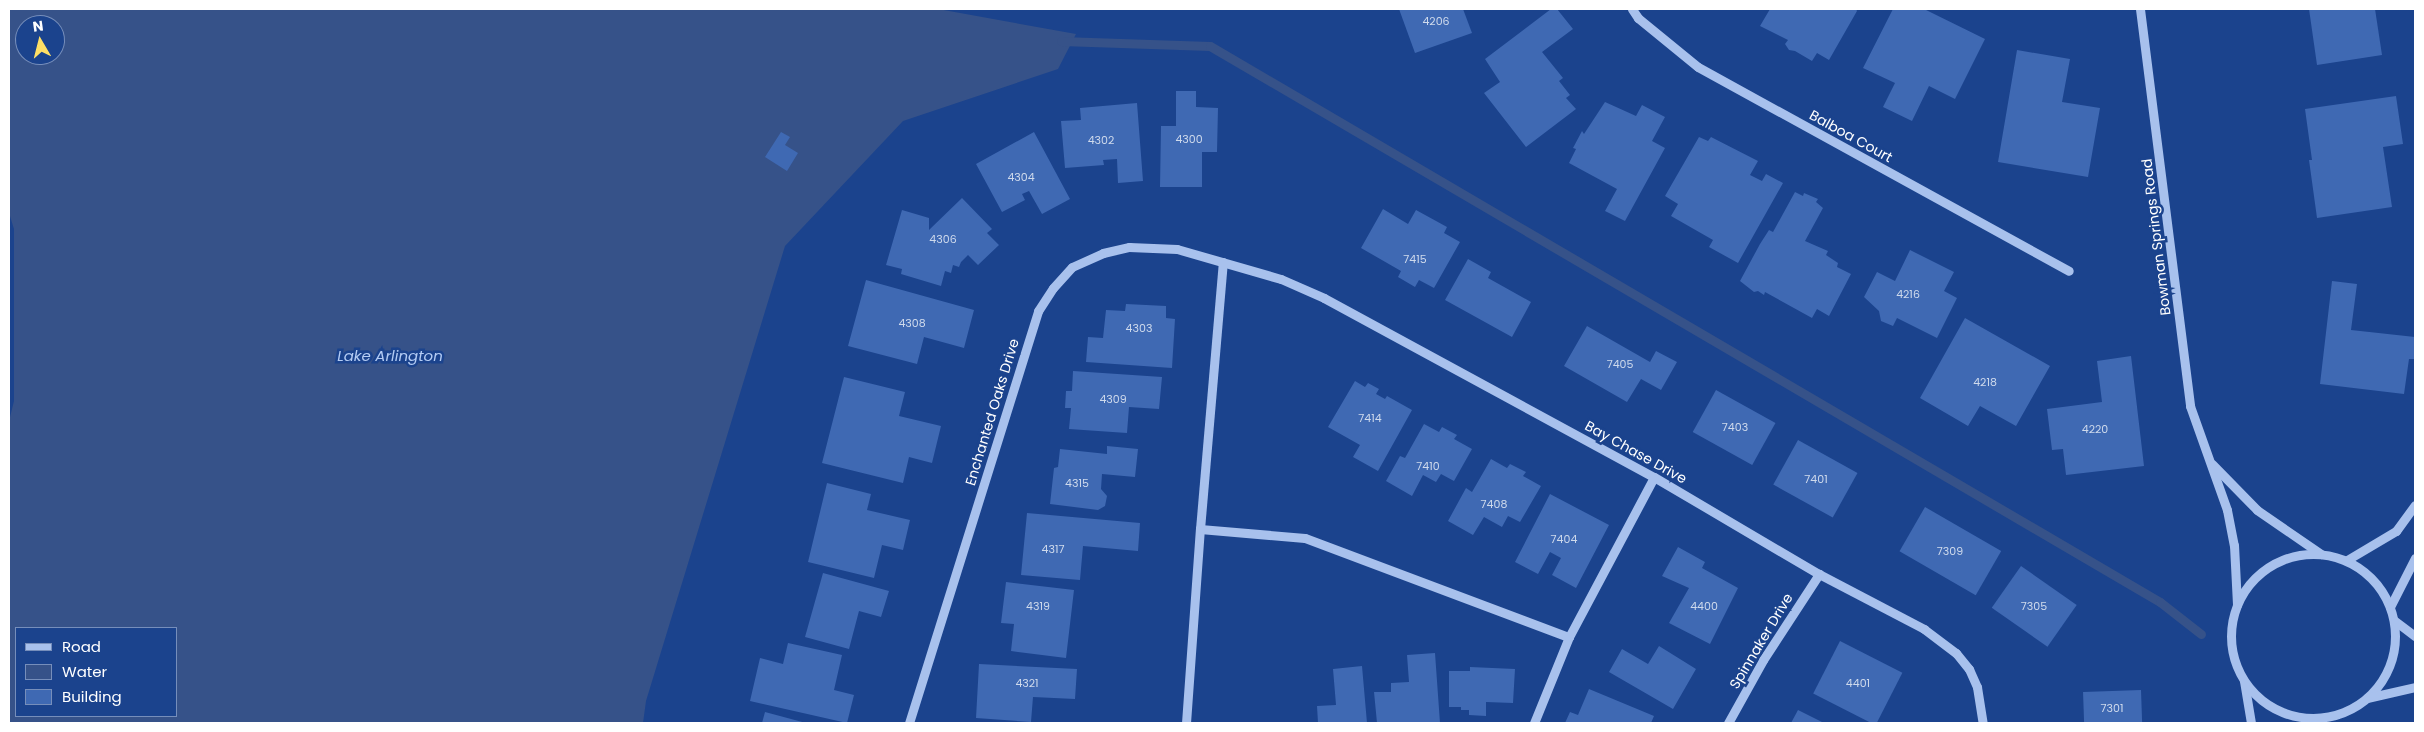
<!DOCTYPE html>
<html>
<head>
<meta charset="utf-8">
<style>
	body { margin:0 }
	#map { position:relative; width:2424px; height:732px; overflow:hidden; background:#1b438d; font-family:Poppins,sans-serif }
	div>[style] { position:absolute }
	[style*='--x'] { left:calc(var(--x)*1px); top:calc(var(--y)*1px); width:calc(var(--w)*1px); rotate:calc(var(--a)*1deg) }
	.water>* { inset:0; background:#365289 }
	.stream>* { height:9px; margin:-4.5px; padding:0 4.5px; transform-origin:4.5px; border-radius:4.5px; background:#365289 }
	.building>* { inset:0; background:#3f69b3; transform-origin:0 0 }
	.minor>* { height:9px; margin:-4.5px; padding:0 4.5px; transform-origin:4.5px; border-radius:4.5px; background:#a8c1ed }
	.minor>.ring { margin:-4.5px; padding:0; box-sizing:content-box; background:none; border:9px solid #a8c1ed; border-radius:50% }
	span { translate:-50% -50%; white-space:nowrap; text-align:center; line-height:1.15; -webkit-text-stroke:5px #1b438d; paint-order:stroke }
	.number-label { font-size:11px; color:#cfdaec }
	.number-label span { -webkit-text-stroke-width:0 }
	.street-label { font-size:14px; color:#fff }
	.water-label { font-size:15px; color:#b4ccf4; font-style:italic }
	.frame { position:absolute; inset:0; border:10px solid #fff; pointer-events:none }
	.legend { position:absolute; left:15px; top:627px; width:162px; height:90px; box-sizing:border-box; background:#1b438d; border:1px solid #768ebb; margin:0; padding:6px 9px; list-style:none; font-size:15px; color:#fff }
	.legend li { display:flex; align-items:center; gap:10px; height:25px }
	.legend b { width:25px; border:1px solid #768ebb }
	.north { position:absolute; left:15px; top:15px; width:50px; height:50px; box-sizing:border-box; background:#1b438d; border:1px solid #768ebb; border-radius:50%; rotate:352deg; font-size:14px; font-weight:700; line-height:20px; text-align:center; color:#fff }
	.north::after { content:''; display:block; margin:auto; width:18px; height:22px; background:#fedf65; clip-path:polygon(50% 0,100% 100%,50% 72%,0 100%) }
</style>
</head>
<body>
<div id="map">
	<div class="water">
		<div style="clip-path:polygon(evenodd,9px 9px,938px 9px,1076px 34px,1058px 69px,903px 121px,785px 246px,646px 701px,643px 723px,9px 723px,9px 421px,14px 401px,14px 229px,9px 213px,9px 9px,25px 25px,55px 25px,55px 55px,25px 55px,25px 25px,9px 9px,16px 628px,176px 628px,176px 716px,16px 716px,16px 628px)"></div>
	</div>
	<div class="stream">
		<div style="--x:1061;--y:41;--w:149;--a:1.9"></div>
		<div style="--x:1210;--y:46;--w:1101;--a:30.34"></div>
		<div style="--x:2160;--y:602;--w:52;--a:38"></div>
	</div>
	<div class="building">
		<div style="clip-path:polygon(1399px 9px,1463px 9px,1472px 33px,1415px 53px)"></div>
		<div style="clip-path:polygon(1551px 9px,1557px 9px,1573px 29px,1542px 52px,1563px 78px,1559px 81px,1570px 95px,1566px 98px,1576px 109px,1526px 147px,1484px 93px,1500px 82px,1485px 59px)"></div>
		<div style="clip-path:polygon(1770px 9px,1856px 9px,1857px 11px,1829px 60px,1817px 53px,1812px 61px,1795px 51px,1789px 50px,1785px 44px,1788px 40px,1760px 26px)"></div>
		<div style="clip-path:polygon(1893px 9px,1924px 9px,1985px 39px,1955px 99px,1929px 86px,1912px 121px,1883px 107px,1895px 83px,1863px 68px)"></div>
		<div style="clip-path:polygon(2309px 9px,2375px 9px,2382px 55px,2317px 65px)"></div>
		<div style="clip-path:polygon(2017px 50px,2070px 59px,2062px 102px,2100px 108px,2088px 177px,1998px 162px)"></div>
		<div style="clip-path:polygon(1176px 91px,1196px 91px,1196px 107px,1218px 108px,1217px 152px,1202px 152px,1202px 187px,1160px 187px,1161px 126px,1176px 126px)"></div>
		<div style="clip-path:polygon(2396px 96px,2403px 144px,2383px 147px,2392px 207px,2317px 218px,2309px 160px,2312px 160px,2305px 109px)"></div>
		<div style="clip-path:polygon(1605px 102px,1636px 116px,1642px 105px,1665px 117px,1652px 141px,1665px 148px,1625px 221px,1605px 211px,1617px 189px,1569px 163px,1576px 149px,1573px 148px,1582px 131px,1584px 134px)"></div>
		<div style="clip-path:polygon(1137px 103px,1143px 181px,1118px 183px,1117px 159px,1103px 160px,1104px 165px,1065px 168px,1061px 121px,1081px 120px,1080px 108px)"></div>
		<div style="clip-path:polygon(781px 132px,790px 137px,785px 145px,798px 153px,787px 171px,765px 157px)"></div>
		<div style="clip-path:polygon(1034px 132px,1070px 199px,1042px 214px,1029px 191px,1022px 194px,1025px 200px,1002px 212px,976px 164px)"></div>
		<div style="clip-path:polygon(1699px 137px,1708px 141px,1711px 137px,1758px 161px,1750px 175px,1762px 181px,1766px 174px,1783px 183px,1738px 263px,1709px 247px,1713px 240px,1671px 216px,1678px 204px,1665px 196px)"></div>
		<div style="clip-path:polygon(1795px 192px,1803px 196px,1804px 193px,1818px 199px,1816px 202px,1823px 208px,1805px 241px,1828px 251px,1826px 255px,1838px 263px,1837px 267px,1851px 274px,1829px 316px,1817px 309px,1812px 318px,1765px 292px,1764px 295px,1758px 291px,1754px 292px,1740px 281px,1760px 244px,1769px 230px,1773px 232px)"></div>
		<div style="clip-path:polygon(962px 198px,992px 229px,987px 233px,999px 245px,978px 265px,968px 255px,961px 262px,959px 267px,953px 265px,951px 273px,945px 271px,941px 286px,901px 274px,902px 269px,886px 265px,902px 210px,929px 218px,929px 230px)"></div>
		<div style="clip-path:polygon(1383px 209px,1408px 224px,1416px 210px,1447px 227px,1444px 233px,1460px 242px,1434px 288px,1419px 280px,1415px 287px,1398px 277px,1401px 271px,1361px 248px)"></div>
		<div style="clip-path:polygon(1910px 250px,1954px 272px,1944px 291px,1957px 298px,1937px 338px,1897px 318px,1893px 326px,1881px 321px,1879px 311px,1864px 297px,1877px 272px,1895px 281px)"></div>
		<div style="clip-path:polygon(1468px 259px,1491px 272px,1488px 278px,1531px 302px,1512px 337px,1445px 300px)"></div>
		<div style="clip-path:polygon(866px 280px,974px 310px,964px 348px,924px 337px,917px 364px,848px 346px)"></div>
		<div style="clip-path:polygon(2332px 281px,2357px 284px,2351px 330px,2415px 337px,2415px 359px,2409px 359px,2404px 394px,2320px 384px)"></div>
		<div style="clip-path:polygon(1126px 304px,1166px 306px,1166px 318px,1175px 319px,1172px 368px,1086px 362px,1088px 337px,1103px 338px,1106px 310px,1125px 311px)"></div>
		<div style="clip-path:polygon(1965px 318px,2050px 366px,2016px 426px,1980px 406px,1968px 426px,1920px 398px)"></div>
		<div style="clip-path:polygon(1587px 326px,1650px 362px,1656px 351px,1677px 362px,1661px 390px,1641px 379px,1627px 402px,1564px 366px)"></div>
		<div style="clip-path:polygon(2131px 356px,2144px 466px,2066px 475px,2063px 449px,2052px 450px,2047px 409px,2102px 402px,2097px 361px)"></div>
		<div style="clip-path:polygon(1073px 371px,1162px 377px,1159px 409px,1129px 407px,1127px 433px,1069px 429px,1071px 408px,1065px 408px,1066px 391px,1072px 391px)"></div>
		<div style="clip-path:polygon(844px 377px,905px 392px,899px 416px,941px 426px,932px 463px,909px 457px,903px 483px,822px 463px)"></div>
		<div style="clip-path:polygon(1355px 381px,1365px 387px,1368px 383px,1379px 389px,1376px 394px,1385px 399px,1387px 396px,1412px 410px,1378px 471px,1353px 457px,1360px 445px,1328px 427px)"></div>
		<div style="left:1716px;top:390px;width:68px;height:48px;rotate:29deg"></div>
		<div style="clip-path:polygon(1424px 424px,1439px 432px,1442px 427px,1457px 435px,1454px 439px,1472px 449px,1454px 481px,1441px 474px,1436px 482px,1423px 475px,1412px 496px,1386px 481px,1400px 456px,1405px 458px)"></div>
		<div style="left:1798px;top:440px;width:68px;height:51px;rotate:29deg"></div>
		<div style="clip-path:polygon(1107px 446px,1138px 449px,1135px 477px,1102px 474px,1101px 489px,1107px 496px,1105px 506px,1098px 510px,1050px 504px,1054px 468px,1058px 467px,1060px 449px,1107px 454px)"></div>
		<div style="clip-path:polygon(1491px 459px,1507px 468px,1510px 464px,1526px 472px,1523px 476px,1541px 486px,1520px 522px,1508px 516px,1502px 527px,1484px 517px,1473px 535px,1448px 521px,1466px 488px,1472px 492px)"></div>
		<div style="clip-path:polygon(827px 483px,871px 494px,867px 510px,910px 520px,903px 550px,882px 545px,874px 578px,808px 562px)"></div>
		<div style="clip-path:polygon(1550px 494px,1609px 525px,1576px 588px,1552px 575px,1561px 558px,1550px 552px,1538px 574px,1515px 562px)"></div>
		<div style="left:1925px;top:507px;width:88px;height:51px;rotate:30deg"></div>
		<div style="clip-path:polygon(1027px 513px,1140px 523px,1138px 551px,1083px 546px,1080px 580px,1021px 575px)"></div>
		<div style="clip-path:polygon(1678px 547px,1705px 562px,1702px 568px,1738px 588px,1710px 644px,1669px 623px,1689px 588px,1662px 576px)"></div>
		<div style="left:2021px;top:566px;width:68px;height:51px;rotate:35deg"></div>
		<div style="clip-path:polygon(823px 573px,889px 591px,881px 617px,859px 611px,849px 649px,805px 637px)"></div>
		<div style="clip-path:polygon(1006px 582px,1074px 590px,1066px 658px,1011px 651px,1014px 624px,1001px 623px)"></div>
		<div style="left:1840px;top:641px;width:70px;height:59px;rotate:27deg"></div>
		<div style="clip-path:polygon(788px 643px,842px 655px,834px 690px,854px 695px,847px 723px,750px 701px,760px 658px,783px 664px)"></div>
		<div style="clip-path:polygon(1659px 646px,1696px 669px,1673px 709px,1609px 672px,1622px 649px,1648px 664px)"></div>
		<div style="clip-path:polygon(1435px 653px,1440px 723px,1377px 723px,1374px 692px,1391px 692px,1391px 683px,1409px 682px,1407px 655px)"></div>
		<div style="clip-path:polygon(979px 664px,1077px 669px,1075px 699px,1033px 697px,1031px 722px,976px 718px)"></div>
		<div style="clip-path:polygon(1362px 666px,1367px 723px,1318px 723px,1317px 706px,1336px 705px,1333px 669px)"></div>
		<div style="clip-path:polygon(1470px 667px,1515px 669px,1513px 703px,1486px 702px,1486px 716px,1469px 715px,1469px 710px,1461px 710px,1461px 707px,1449px 707px,1449px 671px,1470px 671px)"></div>
		<div style="clip-path:polygon(1589px 689px,1654px 716px,1651px 723px,1565px 723px,1570px 712px,1578px 715px)"></div>
		<div style="left:2141px;top:690px;width:33px;height:58px;rotate:88deg"></div>
		<div style="clip-path:polygon(1798px 710px,1824px 723px,1791px 723px)"></div>
		<div style="clip-path:polygon(765px 712px,806px 723px,762px 723px)"></div>
	</div>
	<div class="minor">
		<div style="--x:1632;--y:9;--w:11;--a:56"></div>
		<div style="--x:1638;--y:18;--w:77;--a:39.2"></div>
		<div style="--x:1698;--y:67;--w:423;--a:28.8"></div>
		<div style="--x:2140;--y:9;--w:400;--a:82.8"></div>
		<div style="--x:2190;--y:406;--w:110;--a:70.4"></div>
		<div style="--x:2227;--y:510;--w:36;--a:79"></div>
		<div style="--x:2234;--y:545;--w:60;--a:87.1"></div>
		<div style="--x:2212;--y:464;--w:64;--a:45.6"></div>
		<div style="--x:2257;--y:510;--w:78;--a:34.5"></div>
		<div style="--x:1200;--y:529;--w:105;--a:4.9"></div>
		<div style="--x:1305;--y:538;--w:282;--a:20.6"></div>
		<div class="ring" style="left:2231px;top:554px;width:155px;height:155px"></div>
		<div style="--x:2347;--y:560;--w:57;--a:-30.6"></div>
		<div style="--x:2396;--y:531;--w:32;--a:-54"></div>
		<div style="--x:2390;--y:607;--w:55;--a:-63"></div>
		<div style="--x:2395;--y:621;--w:25;--a:37"></div>
		<div style="--x:2244;--y:681;--w:43;--a:80.5"></div>
		<div style="--x:2367;--y:698;--w:49;--a:-12.9"></div>
		<div style="--x:909;--y:723;--w:432;--a:-72.6"></div>
		<div style="--x:1038;--y:311;--w:27;--a:-57"></div>
		<div style="--x:1053;--y:288;--w:28;--a:-48"></div>
		<div style="--x:1072;--y:267;--w:34;--a:-24"></div>
		<div style="--x:1103;--y:253;--w:27;--a:-13"></div>
		<div style="--x:1129;--y:247;--w:48;--a:2.4"></div>
		<div style="--x:1177;--y:249;--w:108;--a:16.1"></div>
		<div style="--x:1281;--y:279;--w:47;--a:23.8"></div>
		<div style="--x:1324;--y:298;--w:375;--a:28.5"></div>
		<div style="--x:1654;--y:477;--w:191;--a:30.5"></div>
		<div style="--x:1819;--y:574;--w:119;--a:27.6"></div>
		<div style="--x:1924;--y:629;--w:40;--a:37"></div>
		<div style="--x:1956;--y:653;--w:21;--a:51"></div>
		<div style="--x:1969;--y:669;--w:20;--a:66"></div>
		<div style="--x:1977;--y:687;--w:36;--a:81"></div>
		<div style="--x:1186;--y:723;--w:195;--a:-85.9"></div>
		<div style="--x:1200;--y:529;--w:268;--a:-85.1"></div>
		<div style="--x:1534;--y:723;--w:93;--a:-67.9"></div>
		<div style="--x:1569;--y:637;--w:181;--a:-62"></div>
		<div style="--x:1728;--y:723;--w:72;--a:-60.9"></div>
		<div style="--x:1763;--y:660;--w:103;--a:-56.9"></div>
	</div>
	<div class="number-label">
		<span style="left:1436px;top:21px">4206</span>
		<span style="left:1189px;top:139px">4300</span>
		<span style="left:1101px;top:140px">4302</span>
		<span style="left:1021px;top:177px">4304</span>
		<span style="left:943px;top:239px">4306</span>
		<span style="left:1415px;top:259px">7415</span>
		<span style="left:1908px;top:294px">4216</span>
		<span style="left:912px;top:323px">4308</span>
		<span style="left:1139px;top:328px">4303</span>
		<span style="left:1620px;top:364px">7405</span>
		<span style="left:1985px;top:382px">4218</span>
		<span style="left:1113px;top:399px">4309</span>
		<span style="left:1370px;top:418px">7414</span>
		<span style="left:1735px;top:427px">7403</span>
		<span style="left:2095px;top:429px">4220</span>
		<span style="left:1428px;top:466px">7410</span>
		<span style="left:1816px;top:479px">7401</span>
		<span style="left:1077px;top:483px">4315</span>
		<span style="left:1494px;top:504px">7408</span>
		<span style="left:1564px;top:539px">7404</span>
		<span style="left:1053px;top:549px">4317</span>
		<span style="left:1950px;top:551px">7309</span>
		<span style="left:1038px;top:606px">4319</span>
		<span style="left:1704px;top:606px">4400</span>
		<span style="left:2034px;top:606px">7305</span>
		<span style="left:1027px;top:683px">4321</span>
		<span style="left:1858px;top:683px">4401</span>
		<span style="left:2112px;top:708px">7301</span>
	</div>
	<div class="street-label">
		<span style="left:1851px;top:136px;rotate:29deg">Balboa Court</span>
		<span style="left:2156px;top:237px;rotate:-97deg">Bowman Springs Road</span>
		<span style="left:992px;top:412px;rotate:-73deg">Enchanted Oaks Drive</span>
		<span style="left:1636px;top:452px;rotate:29deg">Bay Chase Drive</span>
		<span style="left:1761px;top:641px;rotate:-59deg">Spinnaker Drive</span>
	</div>
	<div class="water-label">
		<span style="left:390px;top:356px">Lake Arlington</span>
	</div>
	<div class="frame"></div>
	<ul class="legend">
	<li><b style="height:6px;background:#a8c1ed"></b>Road</li>
	<li><b style="height:14px;background:#365289"></b>Water</li>
	<li><b style="height:14px;background:#3f69b3"></b>Building</li>
	</ul>
	<div class="north">N</div>
</div>
</body>
</html>
